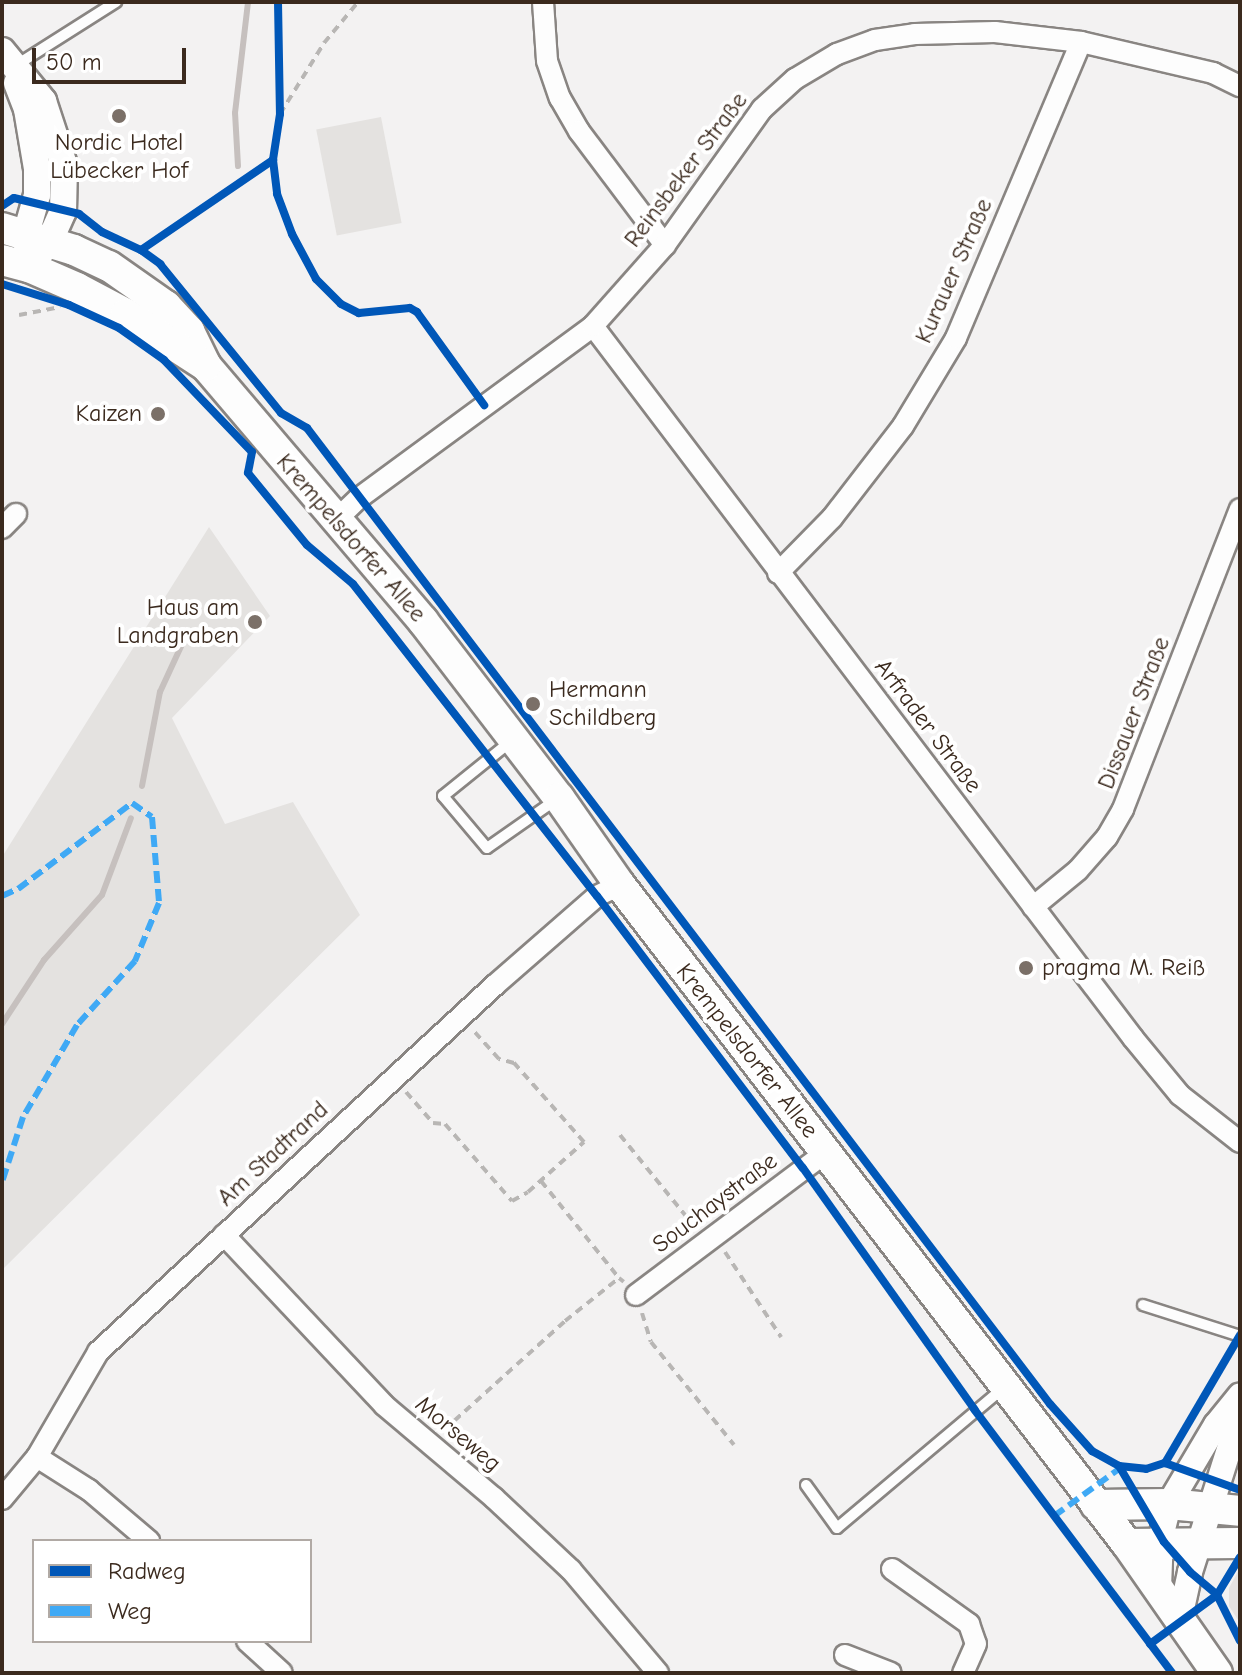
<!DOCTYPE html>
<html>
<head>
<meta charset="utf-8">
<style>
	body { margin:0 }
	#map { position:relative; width:1242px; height:1675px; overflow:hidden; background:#f3f2f2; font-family:"Comic Neue",sans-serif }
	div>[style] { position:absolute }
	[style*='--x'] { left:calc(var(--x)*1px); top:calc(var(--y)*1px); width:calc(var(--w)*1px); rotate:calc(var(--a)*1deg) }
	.built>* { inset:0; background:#e5e2e1 }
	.green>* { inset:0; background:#e4e2e0; transform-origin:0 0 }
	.stream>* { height:6px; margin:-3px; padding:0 3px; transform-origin:3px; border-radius:3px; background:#c6c0be }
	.path>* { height:4px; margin-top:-2px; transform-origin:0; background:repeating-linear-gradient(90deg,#b8b6b4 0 8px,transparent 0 14px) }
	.roads { filter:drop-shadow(2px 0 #898582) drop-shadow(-2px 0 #898582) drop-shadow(0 2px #898582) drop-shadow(0 -2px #898582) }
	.service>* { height:10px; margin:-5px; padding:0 5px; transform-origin:5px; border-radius:5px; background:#fdfdfd }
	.minor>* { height:20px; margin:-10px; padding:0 10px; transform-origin:10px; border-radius:10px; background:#fdfdfd }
	.tertiary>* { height:24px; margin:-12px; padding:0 12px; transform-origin:12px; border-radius:12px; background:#fdfdfd }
	.secondary>* { height:26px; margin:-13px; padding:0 13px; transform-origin:13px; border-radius:13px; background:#fdfdfd }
	.primary>* { height:30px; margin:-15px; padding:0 15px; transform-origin:15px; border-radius:15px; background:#fdfdfd }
	.quiet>* { height:6px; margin-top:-3px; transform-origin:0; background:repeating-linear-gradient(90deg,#3fa9f5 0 12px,transparent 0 18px) }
	.cycleway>* { height:8px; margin:-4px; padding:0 4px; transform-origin:4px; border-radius:4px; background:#0057b8 }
	.dots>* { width:22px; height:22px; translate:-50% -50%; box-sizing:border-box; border:4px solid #fff; border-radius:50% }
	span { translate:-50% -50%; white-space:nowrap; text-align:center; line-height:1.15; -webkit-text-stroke:8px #fff; paint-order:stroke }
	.poi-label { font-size:24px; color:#3b2a1e }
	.right { translate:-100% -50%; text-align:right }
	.left { translate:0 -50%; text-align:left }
	.street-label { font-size:24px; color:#3b2a1e }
	.frame { position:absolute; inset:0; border:4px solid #3b2a1e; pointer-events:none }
	.legend { position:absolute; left:32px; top:1539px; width:280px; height:104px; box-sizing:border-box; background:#fff; border:2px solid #b1aaa5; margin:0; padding:10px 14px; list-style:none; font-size:24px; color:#3b2a1e }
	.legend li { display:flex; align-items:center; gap:16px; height:40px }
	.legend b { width:40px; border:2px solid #b1aaa5 }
	.scale { position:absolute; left:32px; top:48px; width:154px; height:36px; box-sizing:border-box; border:4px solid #3b2a1e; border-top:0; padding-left:10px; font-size:24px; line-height:28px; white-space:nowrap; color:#3b2a1e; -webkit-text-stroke:6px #fff; paint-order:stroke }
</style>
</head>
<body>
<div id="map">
	<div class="built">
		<div style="clip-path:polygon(1240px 1568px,1240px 1623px,1229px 1606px,1229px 1588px)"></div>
	</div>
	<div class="green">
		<div style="left:381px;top:117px;width:108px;height:66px;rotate:79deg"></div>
		<div style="clip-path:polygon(209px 527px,270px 616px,172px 718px,225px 824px,293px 802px,360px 915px,2px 1270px,2px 857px)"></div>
	</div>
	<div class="stream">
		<div style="--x:238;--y:166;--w:53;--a:-93.2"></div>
		<div style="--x:235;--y:113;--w:112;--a:-83.3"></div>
		<div style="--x:142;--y:786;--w:96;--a:-79.2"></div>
		<div style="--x:160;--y:692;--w:67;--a:-65.3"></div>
		<div style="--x:2;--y:1024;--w:77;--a:-56.7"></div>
		<div style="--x:44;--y:960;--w:87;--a:-48.3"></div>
		<div style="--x:102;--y:895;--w:82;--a:-69.4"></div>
	</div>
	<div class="path">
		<div style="--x:280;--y:114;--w:84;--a:-58.2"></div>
		<div style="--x:324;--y:43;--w:53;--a:-50.3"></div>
		<div style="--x:19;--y:315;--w:42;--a:-11"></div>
		<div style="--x:406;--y:1092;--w:41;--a:48.9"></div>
		<div style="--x:433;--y:1123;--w:12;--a:5"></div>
		<div style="--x:445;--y:1124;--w:102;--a:49"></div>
		<div style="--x:512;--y:1201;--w:18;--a:-29"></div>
		<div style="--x:528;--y:1192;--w:75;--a:-41.8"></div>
		<div style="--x:584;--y:1142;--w:106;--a:-131.5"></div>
		<div style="--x:514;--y:1063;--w:16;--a:-165"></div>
		<div style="--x:499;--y:1059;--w:38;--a:-132"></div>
		<div style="--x:620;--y:1135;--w:117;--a:50.9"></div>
		<div style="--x:541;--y:1181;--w:124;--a:51.2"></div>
		<div style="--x:725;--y:1252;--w:102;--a:56.6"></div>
		<div style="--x:642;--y:1313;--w:30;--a:73"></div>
		<div style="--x:651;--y:1342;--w:132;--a:51.1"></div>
		<div style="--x:444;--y:1430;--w:163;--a:-42"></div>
		<div style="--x:565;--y:1321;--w:69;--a:-38.5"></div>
		<div style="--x:619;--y:1278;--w:6;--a:39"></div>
	</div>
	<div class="roads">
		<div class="service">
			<div style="--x:15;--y:66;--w:120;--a:-32.4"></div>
			<div style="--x:510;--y:742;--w:86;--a:141.1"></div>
			<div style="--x:443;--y:796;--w:68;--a:49.8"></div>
			<div style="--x:487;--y:848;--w:85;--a:-35"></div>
			<div style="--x:1143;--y:1305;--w:102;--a:17.7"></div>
			<div style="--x:806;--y:1485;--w:53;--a:54.2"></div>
			<div style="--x:837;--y:1528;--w:217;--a:-40.1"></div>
		</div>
		<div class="minor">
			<div style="--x:543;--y:2;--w:59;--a:86.1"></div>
			<div style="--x:547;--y:61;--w:39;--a:71"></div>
			<div style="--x:560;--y:98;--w:38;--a:60"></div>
			<div style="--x:579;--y:131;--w:143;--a:53"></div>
			<div style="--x:593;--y:326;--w:894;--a:52.82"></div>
			<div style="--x:1133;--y:1038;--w:74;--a:50.5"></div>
			<div style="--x:1180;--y:1095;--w:76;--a:38.1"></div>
			<div style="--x:335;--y:521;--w:33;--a:-44"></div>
			<div style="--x:359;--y:498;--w:290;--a:-36.3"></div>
			<div style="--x:593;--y:326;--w:108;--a:-48.4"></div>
			<div style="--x:665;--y:245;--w:167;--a:-54.5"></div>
			<div style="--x:762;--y:109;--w:45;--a:-42.3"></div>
			<div style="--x:795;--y:79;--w:49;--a:-30.8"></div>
			<div style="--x:837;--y:54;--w:40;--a:-20.2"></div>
			<div style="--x:875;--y:40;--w:40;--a:-8.5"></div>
			<div style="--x:915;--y:34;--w:80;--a:-1.4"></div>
			<div style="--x:995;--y:32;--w:87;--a:6.6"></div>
			<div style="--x:1081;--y:42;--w:136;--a:13.2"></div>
			<div style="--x:1213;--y:73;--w:30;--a:26"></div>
			<div style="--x:2;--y:528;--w:20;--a:-45"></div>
			<div style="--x:778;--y:573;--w:77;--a:-45.5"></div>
			<div style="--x:832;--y:518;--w:116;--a:-52.3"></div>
			<div style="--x:903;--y:426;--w:103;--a:-58.9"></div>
			<div style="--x:956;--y:338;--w:321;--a:-67.1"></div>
			<div style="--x:1033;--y:907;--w:58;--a:-39.4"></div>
			<div style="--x:1078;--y:870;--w:44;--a:-48.7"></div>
			<div style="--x:1107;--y:837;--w:32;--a:-60"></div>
			<div style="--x:1123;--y:809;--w:322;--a:-68.7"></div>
			<div style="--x:224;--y:1235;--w:233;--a:46.7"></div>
			<div style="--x:384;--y:1405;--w:144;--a:40.2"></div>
			<div style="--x:494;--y:1498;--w:105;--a:43.1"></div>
			<div style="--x:571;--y:1570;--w:135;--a:49.8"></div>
			<div style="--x:636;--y:1295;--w:236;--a:-36.9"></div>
			<div style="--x:37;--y:1457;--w:62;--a:32.4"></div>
			<div style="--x:89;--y:1490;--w:79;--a:40.4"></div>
			<div style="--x:2;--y:1499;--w:55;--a:-50.2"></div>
			<div style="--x:37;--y:1457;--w:121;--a:-59.8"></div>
			<div style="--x:98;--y:1352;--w:541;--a:-42.75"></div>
			<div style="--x:495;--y:985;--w:135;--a:-41.1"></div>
			<div style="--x:597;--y:896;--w:25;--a:-26"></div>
			<div style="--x:892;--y:1569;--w:95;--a:35.5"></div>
			<div style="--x:969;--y:1624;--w:21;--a:71"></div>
			<div style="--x:976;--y:1644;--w:32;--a:114"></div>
			<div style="--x:247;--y:1641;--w:47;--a:42.4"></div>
			<div style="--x:845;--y:1655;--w:49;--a:21.4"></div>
		</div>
		<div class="tertiary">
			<div style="--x:1159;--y:1588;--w:51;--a:-87.8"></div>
			<div style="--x:1161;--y:1537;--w:34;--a:-76"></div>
			<div style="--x:1169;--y:1504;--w:92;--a:-59.3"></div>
			<div style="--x:1216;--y:1425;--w:38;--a:-51"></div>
			<div style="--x:1180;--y:1618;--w:47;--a:-77.7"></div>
			<div style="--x:1190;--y:1572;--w:166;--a:-72.4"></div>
		</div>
		<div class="secondary">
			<div style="--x:2;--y:51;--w:65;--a:50.6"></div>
			<div style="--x:43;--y:101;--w:67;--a:71.8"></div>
			<div style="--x:64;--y:165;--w:46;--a:91.2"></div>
			<div style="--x:63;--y:211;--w:34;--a:114"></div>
			<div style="--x:49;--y:242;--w:21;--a:129"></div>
			<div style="--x:17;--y:83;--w:28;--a:69"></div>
			<div style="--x:27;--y:109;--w:61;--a:80.5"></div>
			<div style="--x:37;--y:169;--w:26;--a:90"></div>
			<div style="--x:37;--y:195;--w:41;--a:105.8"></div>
			<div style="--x:26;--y:234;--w:21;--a:85"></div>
		</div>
		<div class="primary">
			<div style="--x:2;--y:228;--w:75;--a:17"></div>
			<div style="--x:74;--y:250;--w:38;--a:25"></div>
			<div style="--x:109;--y:266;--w:70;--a:35.1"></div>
			<div style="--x:166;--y:306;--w:34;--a:47"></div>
			<div style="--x:189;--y:331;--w:39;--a:64"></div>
			<div style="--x:206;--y:366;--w:335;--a:49.6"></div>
			<div style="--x:423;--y:621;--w:223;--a:52.5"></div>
			<div style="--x:559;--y:798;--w:106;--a:55"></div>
			<div style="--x:620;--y:885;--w:831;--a:52.43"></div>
			<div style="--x:1127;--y:1544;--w:157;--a:55.1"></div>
			<div style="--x:2;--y:260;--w:28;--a:15"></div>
			<div style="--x:29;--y:267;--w:52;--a:23.6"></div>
			<div style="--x:77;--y:288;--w:55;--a:28"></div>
			<div style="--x:126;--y:314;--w:95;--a:33"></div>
			<div style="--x:1096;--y:1505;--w:73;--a:-0.8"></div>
			<div style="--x:1169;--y:1504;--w:71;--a:5.6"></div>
			<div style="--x:1127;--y:1544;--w:113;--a:-0.5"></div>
		</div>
	</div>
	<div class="quiet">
		<div style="--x:2;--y:896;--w:17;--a:-24"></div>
		<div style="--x:18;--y:889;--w:143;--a:-37"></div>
		<div style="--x:132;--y:803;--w:24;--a:35"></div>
		<div style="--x:152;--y:817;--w:86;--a:85.3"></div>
		<div style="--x:159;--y:903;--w:63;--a:112.5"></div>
		<div style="--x:135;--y:961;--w:86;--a:132.2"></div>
		<div style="--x:77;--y:1025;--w:107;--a:120.4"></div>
		<div style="--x:23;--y:1117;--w:68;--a:107.9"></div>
		<div style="--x:1054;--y:1516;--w:85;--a:-35.9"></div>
	</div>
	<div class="cycleway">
		<div style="--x:278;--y:2;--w:112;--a:89"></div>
		<div style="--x:280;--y:114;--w:47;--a:98.7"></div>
		<div style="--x:273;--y:160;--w:34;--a:83"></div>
		<div style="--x:277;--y:194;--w:43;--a:69.4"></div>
		<div style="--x:292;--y:234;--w:51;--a:61.9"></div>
		<div style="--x:316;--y:279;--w:35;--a:45"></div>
		<div style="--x:341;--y:304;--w:20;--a:27"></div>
		<div style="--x:359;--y:313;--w:51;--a:-5.6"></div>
		<div style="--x:410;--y:308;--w:8;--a:30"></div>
		<div style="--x:417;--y:312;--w:115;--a:54.2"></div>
		<div style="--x:2;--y:206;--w:14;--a:-34"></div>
		<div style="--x:14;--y:198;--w:67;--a:13.8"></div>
		<div style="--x:79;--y:214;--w:29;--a:38"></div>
		<div style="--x:102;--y:232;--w:43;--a:24.8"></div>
		<div style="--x:141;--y:250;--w:24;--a:36"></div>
		<div style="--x:160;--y:264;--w:192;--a:50.9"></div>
		<div style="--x:281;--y:413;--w:30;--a:30"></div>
		<div style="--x:307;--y:428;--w:1227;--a:52.72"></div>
		<div style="--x:1050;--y:1404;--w:63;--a:48.2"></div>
		<div style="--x:1092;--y:1451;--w:31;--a:29"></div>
		<div style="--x:1119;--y:1466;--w:27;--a:6"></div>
		<div style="--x:1146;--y:1469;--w:20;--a:-18"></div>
		<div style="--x:1165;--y:1463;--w:80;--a:19.8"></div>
		<div style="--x:141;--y:250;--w:160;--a:-34.3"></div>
		<div style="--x:2;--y:284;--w:70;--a:17.4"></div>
		<div style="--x:69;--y:305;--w:55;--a:24.7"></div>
		<div style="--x:119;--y:328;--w:55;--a:35.4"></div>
		<div style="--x:164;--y:360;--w:127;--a:46.3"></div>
		<div style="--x:252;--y:452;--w:21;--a:101"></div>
		<div style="--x:248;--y:473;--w:93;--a:50.7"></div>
		<div style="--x:307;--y:545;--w:60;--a:40.3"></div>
		<div style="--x:353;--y:584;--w:396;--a:52"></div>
		<div style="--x:597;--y:896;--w:341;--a:52.9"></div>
		<div style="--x:803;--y:1168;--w:296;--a:54.6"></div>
		<div style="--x:974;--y:1409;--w:330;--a:53.1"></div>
		<div style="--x:1165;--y:1463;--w:148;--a:-59.6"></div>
		<div style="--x:1119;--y:1466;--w:88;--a:59.4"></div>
		<div style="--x:1164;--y:1542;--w:40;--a:49"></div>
		<div style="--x:1190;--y:1572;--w:35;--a:40"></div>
		<div style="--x:1217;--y:1595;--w:51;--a:63.4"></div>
		<div style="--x:1150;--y:1644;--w:83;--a:-36.2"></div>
		<div style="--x:1217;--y:1595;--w:44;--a:-58.8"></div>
	</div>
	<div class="dots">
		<div style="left:119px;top:116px;background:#7b7068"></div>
		<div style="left:158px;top:414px;background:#7b7068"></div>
		<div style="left:255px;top:622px;background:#7b7068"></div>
		<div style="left:533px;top:704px;background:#7b7068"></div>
		<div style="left:1026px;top:968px;background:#7b7068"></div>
	</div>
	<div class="poi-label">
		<span style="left:119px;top:157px">Nordic Hotel<br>Lübecker Hof</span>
		<span class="right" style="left:142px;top:414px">Kaizen</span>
		<span class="right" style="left:239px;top:622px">Haus am<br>Landgraben</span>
		<span class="left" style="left:549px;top:704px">Hermann<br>Schildberg</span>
		<span class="left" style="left:1042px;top:968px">pragma M. Reiß</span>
	</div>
	<div class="street-label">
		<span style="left:686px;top:170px;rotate:-53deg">Reinsbeker Straße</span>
		<span style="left:954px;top:271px;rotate:-66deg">Kurauer Straße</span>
		<span style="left:351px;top:538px;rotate:49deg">Krempelsdorfer Allee</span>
		<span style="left:1134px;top:713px;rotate:-69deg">Dissauer Straße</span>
		<span style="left:928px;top:726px;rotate:53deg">Arfrader Straße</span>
		<span style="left:747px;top:1051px;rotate:52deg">Krempelsdorfer Allee</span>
		<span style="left:273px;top:1154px;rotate:-43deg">Am Stadtrand</span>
		<span style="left:715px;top:1203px;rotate:-37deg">Souchaystraße</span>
		<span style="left:458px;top:1434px;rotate:40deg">Morseweg</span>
	</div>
	<div class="frame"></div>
	<ul class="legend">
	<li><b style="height:10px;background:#0057b8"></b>Radweg</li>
	<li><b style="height:10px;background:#3fa9f5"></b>Weg</li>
	</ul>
	<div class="scale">50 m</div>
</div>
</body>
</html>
